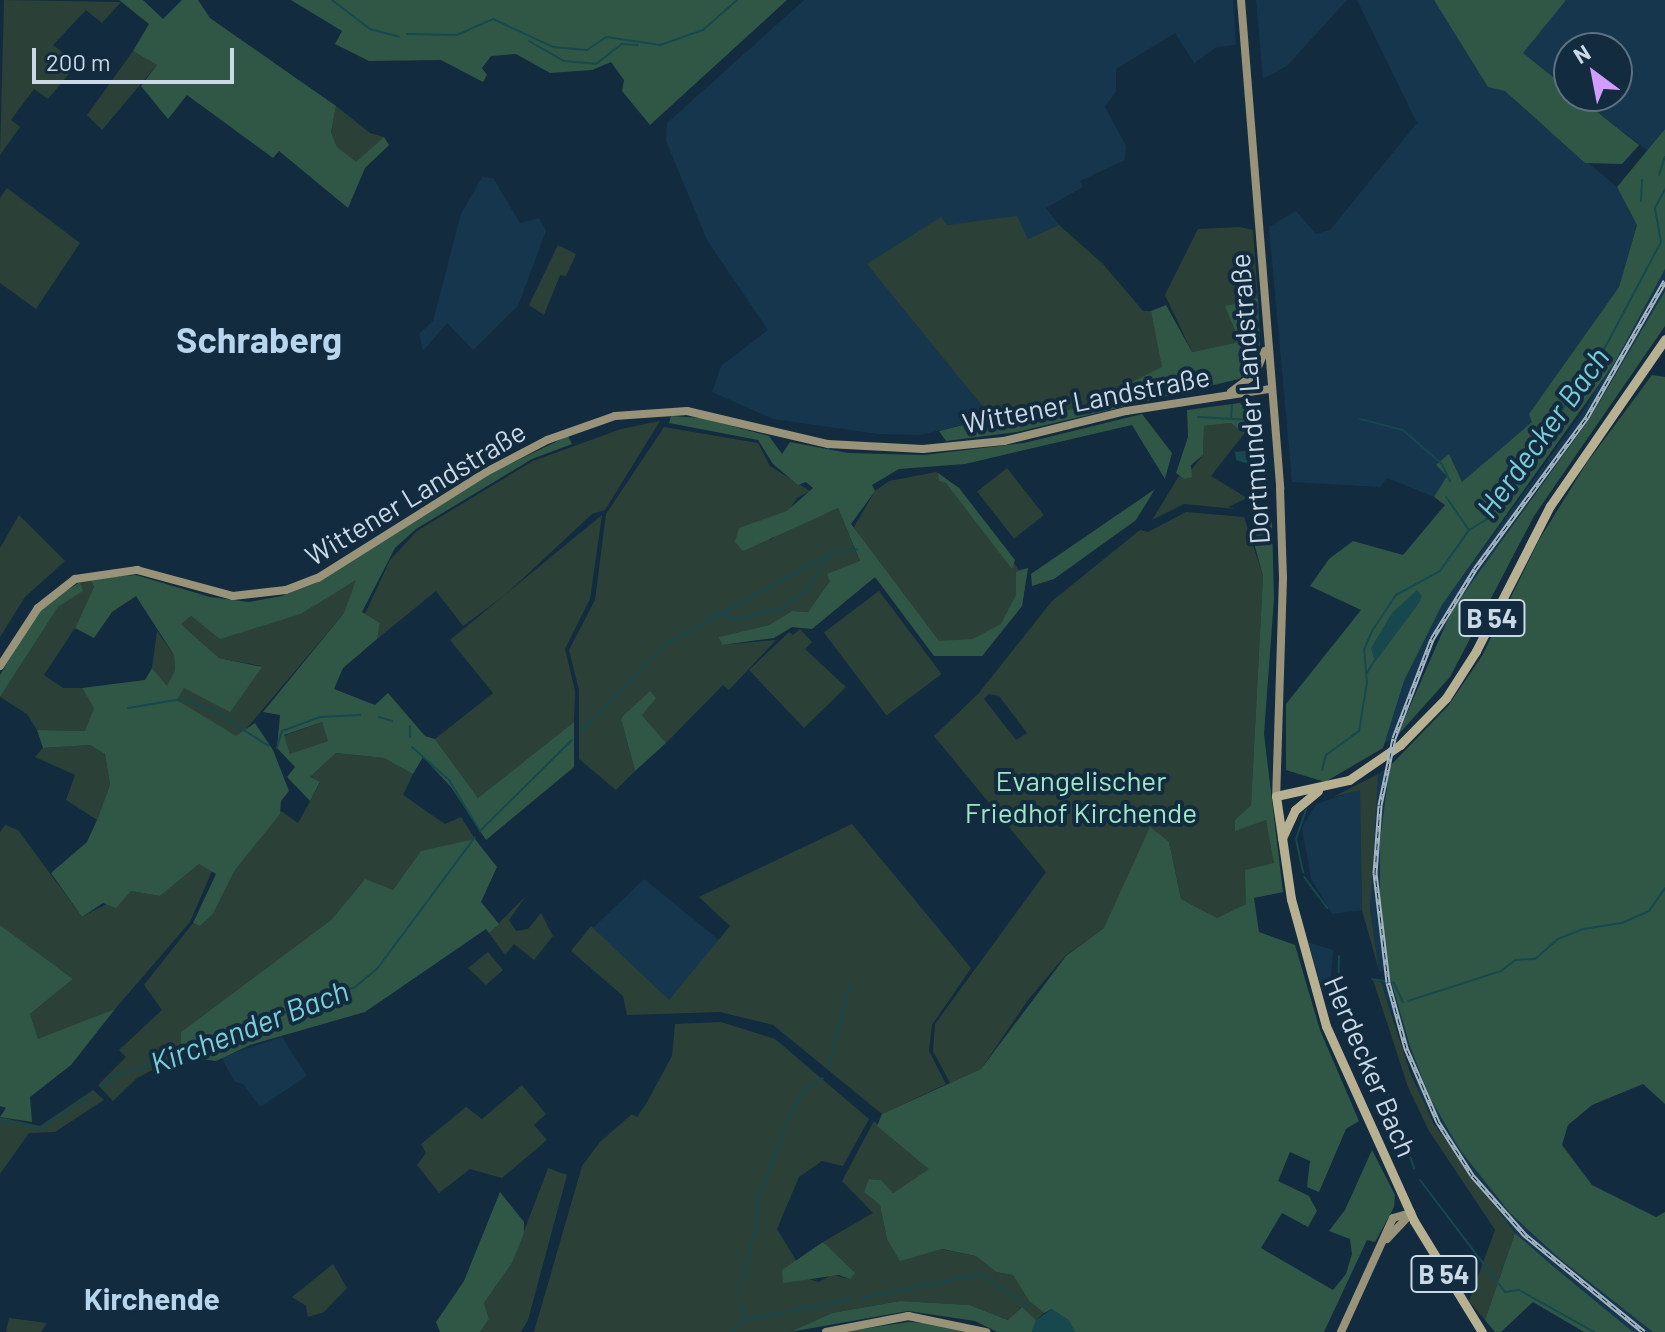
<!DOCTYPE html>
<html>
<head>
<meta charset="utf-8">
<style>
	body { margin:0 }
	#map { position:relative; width:1665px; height:1332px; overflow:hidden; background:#122b3e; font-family:Barlow,sans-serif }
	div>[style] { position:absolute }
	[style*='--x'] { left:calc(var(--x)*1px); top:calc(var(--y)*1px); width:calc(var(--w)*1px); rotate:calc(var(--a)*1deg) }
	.built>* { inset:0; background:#16364d }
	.green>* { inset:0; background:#2b4137; transform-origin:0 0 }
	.forest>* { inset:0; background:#305746 }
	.water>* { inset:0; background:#16484d }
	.stream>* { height:2px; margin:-1px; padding:0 1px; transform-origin:1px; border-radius:1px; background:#16484d }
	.secondary>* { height:8px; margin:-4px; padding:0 4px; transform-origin:4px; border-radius:4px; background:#99937a }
	.primary>* { height:9px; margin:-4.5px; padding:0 4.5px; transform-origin:4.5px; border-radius:4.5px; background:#b8b191 }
	.rail>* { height:5px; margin-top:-2.5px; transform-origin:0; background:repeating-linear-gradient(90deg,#122b3e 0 6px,#a6b7c4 0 12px); box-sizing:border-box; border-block:2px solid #a6b7c4 }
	span { translate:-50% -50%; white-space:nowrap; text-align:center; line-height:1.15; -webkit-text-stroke:8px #122b3e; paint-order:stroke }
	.shield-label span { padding:2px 6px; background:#122b3e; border:2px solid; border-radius:6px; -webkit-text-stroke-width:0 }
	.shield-label { font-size:26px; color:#cad9e5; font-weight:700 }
	.street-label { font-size:28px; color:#cad9e5 }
	.park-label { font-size:28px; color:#a0e5c6 }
	.water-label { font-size:30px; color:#7bced8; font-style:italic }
	.neighbourhood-label { font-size:30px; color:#b8d5ee; font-weight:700 }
	.district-label { font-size:36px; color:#b8d5ee; font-weight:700 }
	.north { position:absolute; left:1553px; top:32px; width:80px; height:80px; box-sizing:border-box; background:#122b3e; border:2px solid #5c7181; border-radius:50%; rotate:328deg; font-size:22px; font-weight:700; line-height:32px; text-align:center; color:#cad9e5 }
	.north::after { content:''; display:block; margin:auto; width:28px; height:36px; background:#d09dff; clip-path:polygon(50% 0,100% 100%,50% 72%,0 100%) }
	.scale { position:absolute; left:32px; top:48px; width:202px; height:36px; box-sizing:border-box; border:4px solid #cad9e5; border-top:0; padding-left:10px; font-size:24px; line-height:28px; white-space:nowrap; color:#cad9e5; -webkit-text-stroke:6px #122b3e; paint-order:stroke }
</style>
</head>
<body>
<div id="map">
	<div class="built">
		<div style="clip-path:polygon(804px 0,1233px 0,1236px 45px,1217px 47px,1194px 63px,1175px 33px,1116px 69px,1116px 91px,1105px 107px,1126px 146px,1125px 160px,1080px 181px,1083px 187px,1046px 208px,1059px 225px,1028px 239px,1017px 217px,947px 225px,868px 264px,992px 418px,920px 435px,878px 434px,773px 419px,712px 392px,721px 366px,768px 330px,707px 240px,666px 141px,667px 123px)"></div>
		<div style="clip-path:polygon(1256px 0,1347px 0,1287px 66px,1263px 79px)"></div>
		<div style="clip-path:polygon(1357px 0,1438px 0,1513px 99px,1617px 187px,1637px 225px,1619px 287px,1529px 414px,1533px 422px,1462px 483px,1448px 454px,1447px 476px,1434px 497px,1387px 478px,1380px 487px,1292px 482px,1269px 227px,1296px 211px,1316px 234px,1330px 230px,1417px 123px)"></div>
		<div style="clip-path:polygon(1566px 0,1665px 0,1665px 129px,1648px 151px,1577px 96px,1617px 96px,1617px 48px,1569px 48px,1569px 90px,1522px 53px)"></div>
		<div style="clip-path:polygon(482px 177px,493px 178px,520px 223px,539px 218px,546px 231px,518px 306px,473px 350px,447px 323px,423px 351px,419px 334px,433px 321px,461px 214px)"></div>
		<div style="clip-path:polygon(1665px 269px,1665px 291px,1641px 336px,1435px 641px,1397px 736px,1384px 744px,1404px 681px,1442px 605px,1582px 413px)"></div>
		<div style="clip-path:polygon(1390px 766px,1380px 839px,1380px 905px,1388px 971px,1379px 971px,1370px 909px,1370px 839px,1378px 774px)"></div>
		<div style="clip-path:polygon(1360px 789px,1362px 910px,1332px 914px,1311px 878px,1302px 828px,1316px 804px)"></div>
		<div style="clip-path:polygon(644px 879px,719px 940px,669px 1001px,593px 928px)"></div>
		<div style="clip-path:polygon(1308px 942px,1333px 950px,1330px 988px,1322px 990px)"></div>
		<div style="clip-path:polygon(1381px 982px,1390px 982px,1429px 1096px,1529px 1231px,1653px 1332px,1633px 1332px,1554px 1267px,1515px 1233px,1469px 1177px,1422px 1100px)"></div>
		<div style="clip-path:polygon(282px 1037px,307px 1076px,260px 1107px,243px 1084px,235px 1082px,221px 1057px)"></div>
	</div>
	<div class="green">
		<div style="clip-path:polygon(4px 0,121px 2px,102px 23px,86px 10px,53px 45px,77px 64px,48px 99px,34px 89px,11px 120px,20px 127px,0 155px)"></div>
		<div style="clip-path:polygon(133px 51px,157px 65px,102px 130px,87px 115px)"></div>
		<div style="clip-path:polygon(336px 106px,370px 133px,384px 137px,356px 163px,337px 147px,331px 132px)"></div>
		<div style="clip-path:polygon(7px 188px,80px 243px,36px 309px,0 283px,0 198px)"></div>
		<div style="clip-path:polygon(1017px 216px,1028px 239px,1059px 225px,1103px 264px,1143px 311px,1151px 311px,1163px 367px,1081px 407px,1002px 425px,992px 418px,867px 264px,941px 217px,947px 225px)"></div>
		<div style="clip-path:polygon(1240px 227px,1253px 230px,1258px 298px,1226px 306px,1241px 342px,1192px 352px,1165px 295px,1198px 229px)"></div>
		<div style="clip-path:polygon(558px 245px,576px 254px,566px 276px,560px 275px,544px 315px,529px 305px)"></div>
		<div style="clip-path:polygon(660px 421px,605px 510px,592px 514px,505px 595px,463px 626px,436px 591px,377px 639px,380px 623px,365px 614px,390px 560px,417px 531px,533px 461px,621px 429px)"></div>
		<div style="clip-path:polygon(1231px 423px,1244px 434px,1211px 476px,1247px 498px,1228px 507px,1236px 509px,1184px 504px,1152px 520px,1179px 476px,1184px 479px,1203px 455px,1204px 426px)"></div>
		<div style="clip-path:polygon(664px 427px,758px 443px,770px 466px,810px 491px,797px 498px,769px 541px,786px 528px,838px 508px,860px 562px,828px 575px,830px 581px,808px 612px,792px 611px,769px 625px,720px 637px,722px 645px,776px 640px,729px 690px,723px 685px,666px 743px,642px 715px,621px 717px,635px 771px,616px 790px,579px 759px,579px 690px,569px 650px,595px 600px,606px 514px)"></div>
		<div style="left:1007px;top:468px;width:60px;height:38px;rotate:52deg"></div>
		<div style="clip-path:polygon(936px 472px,959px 488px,1019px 570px,1028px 568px,1022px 606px,982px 656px,934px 656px,854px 527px,875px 491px,889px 481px)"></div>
		<div style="clip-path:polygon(evenodd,1186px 512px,1244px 517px,1263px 576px,1251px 805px,1235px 820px,1236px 830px,1266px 820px,1275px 863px,1246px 904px,1217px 918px,1181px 899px,1169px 842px,1104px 928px,1065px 956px,1028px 1000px,981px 1069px,950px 1083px,933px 1051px,935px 1024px,1046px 872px,934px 736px,978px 694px,1052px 601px,1140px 530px,1148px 532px,1186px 512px,989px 694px,999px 696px,1027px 733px,1016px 740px,984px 699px,989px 694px)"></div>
		<div style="clip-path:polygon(19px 515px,65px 561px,25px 597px,0 637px,0 548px)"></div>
		<div style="clip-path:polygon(602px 515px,590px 599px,565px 649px,575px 691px,574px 722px,478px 798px,435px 739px,493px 693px,450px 640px)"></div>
		<div style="clip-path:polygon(90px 579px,94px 587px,75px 628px,44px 675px,63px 688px,82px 688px,94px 708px,86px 731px,37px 730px,27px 714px,0 697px,58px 607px,82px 591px,80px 582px)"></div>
		<div style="clip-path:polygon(357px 579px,344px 613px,237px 740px,177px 700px,184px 687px,199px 695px,261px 666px,219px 658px,180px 623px,191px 616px,220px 638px,301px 614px)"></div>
		<div style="left:879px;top:591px;width:104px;height:69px;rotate:53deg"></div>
		<div style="clip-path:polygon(800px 629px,812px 642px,805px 649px,846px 687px,804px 728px,749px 670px,789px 632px,793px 635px)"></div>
		<div style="clip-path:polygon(157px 631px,174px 655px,175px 670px,167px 687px,152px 668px)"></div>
		<div style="left:322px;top:722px;width:20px;height:41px;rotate:70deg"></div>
		<div style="clip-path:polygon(90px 745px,105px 754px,110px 785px,97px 820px,66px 800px,75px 775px,35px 757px,43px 748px)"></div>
		<div style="clip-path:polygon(336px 753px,384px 758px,413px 774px,403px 795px,445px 824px,461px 817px,475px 839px,386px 901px,421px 851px,393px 890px,364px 880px,331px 920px,181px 1032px,180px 1056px,137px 1078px,113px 1101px,98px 1085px,126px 1057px,119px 1050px,162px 1010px,144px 985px,193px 923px,200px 926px,213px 914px,235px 870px,281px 811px,298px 823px,320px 783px,310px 777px)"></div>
		<div style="clip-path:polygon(1378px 774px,1370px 909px,1379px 971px,1362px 910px,1360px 790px,1333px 797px)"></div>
		<div style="clip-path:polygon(852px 824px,971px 968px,932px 1025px,929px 1051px,946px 1084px,882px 1114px,773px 1025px,720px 1012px,627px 1015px,623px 996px,571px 951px,591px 926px,669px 1000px,730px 926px,699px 897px)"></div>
		<div style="clip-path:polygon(5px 825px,18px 830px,82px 917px,131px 891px,160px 896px,199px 864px,212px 871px,190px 922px,115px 1009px,38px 1040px,30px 1014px,73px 979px,0 925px,0 832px)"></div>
		<div style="clip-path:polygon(526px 896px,509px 920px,516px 931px,528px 929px,541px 913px,553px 936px,534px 960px,514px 944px,505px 955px,489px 933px)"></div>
		<div style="clip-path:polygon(488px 952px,503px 970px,486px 985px,468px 968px)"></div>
		<div style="clip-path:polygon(1373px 980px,1381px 982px,1411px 1075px,1434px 1124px,1515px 1233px,1485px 1320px,1469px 1301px,1495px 1230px,1429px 1131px,1408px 1087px)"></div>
		<div style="clip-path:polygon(721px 1022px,775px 1039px,869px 1119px,843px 1166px,822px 1161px,799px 1177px,777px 1229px,797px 1262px,782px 1270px,818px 1282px,832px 1275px,850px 1279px,823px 1242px,873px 1213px,842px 1181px,874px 1121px,930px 1169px,893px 1193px,881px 1180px,870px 1179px,864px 1192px,880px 1205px,887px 1239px,976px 1256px,996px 1272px,1013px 1275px,1029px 1301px,1044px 1313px,1036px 1320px,1021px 1307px,1009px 1320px,968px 1305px,900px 1301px,832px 1313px,790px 1332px,534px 1332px,582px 1166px,600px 1142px,632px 1114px,637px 1117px,646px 1104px,672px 1056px,675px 1024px)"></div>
		<div style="clip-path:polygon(522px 1085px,546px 1114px,534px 1125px,547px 1140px,502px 1178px,470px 1169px,439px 1193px,417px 1165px,426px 1153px,421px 1144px,466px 1107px,482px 1119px)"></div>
		<div style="clip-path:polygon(93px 1090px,104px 1100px,55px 1132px,29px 1133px,0 1174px,0 1117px,40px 1126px)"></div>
		<div style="clip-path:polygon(548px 1168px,567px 1175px,528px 1320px,521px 1332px,480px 1332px,489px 1319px,484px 1303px,512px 1263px)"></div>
		<div style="clip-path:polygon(333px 1264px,347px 1288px,324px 1312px,308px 1317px,306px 1306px,292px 1297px)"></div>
		<div style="clip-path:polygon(9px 1318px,47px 1323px,41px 1332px,6px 1332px)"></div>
	</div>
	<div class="forest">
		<div style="clip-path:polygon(119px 0,143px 0,163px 19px,182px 0,198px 0,210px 18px,336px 106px,331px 132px,337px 147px,356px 162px,384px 137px,389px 145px,365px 168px,348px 208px,279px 151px,273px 158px,187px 95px,168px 119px,141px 86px,157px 65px,133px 51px,149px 24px)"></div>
		<div style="clip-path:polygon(291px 0,787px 0,650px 125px,622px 91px,624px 80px,611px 62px,592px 70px,550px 73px,516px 54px,491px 56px,482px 68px,487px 75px,483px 82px,441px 60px,369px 61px,335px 44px,342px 31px)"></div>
		<div style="clip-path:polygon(1434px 0,1566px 0,1523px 53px,1569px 90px,1569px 96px,1577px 96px,1639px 145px,1622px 164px,1585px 163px,1505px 91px,1488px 87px)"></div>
		<div style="clip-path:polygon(1665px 129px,1665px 269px,1615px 362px,1442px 605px,1404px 681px,1383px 748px,1325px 782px,1286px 770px,1286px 704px,1361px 610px,1310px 586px,1329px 559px,1353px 541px,1403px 555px,1445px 505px,1434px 497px,1447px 476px,1436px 465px,1449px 454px,1462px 482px,1532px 422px,1529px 414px,1619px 287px,1637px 225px,1617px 187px)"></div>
		<div style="clip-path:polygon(1665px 291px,1665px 326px,1534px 516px,1450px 677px,1397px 736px,1452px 610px,1590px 418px)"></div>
		<div style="clip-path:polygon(1258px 298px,1260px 349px,1253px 366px,1239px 379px,1017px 432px,946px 441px,939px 431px,992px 418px,1002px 425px,1081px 407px,1162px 367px,1151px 311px,1166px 305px,1192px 352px,1240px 342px,1225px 306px)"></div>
		<div style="clip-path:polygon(1652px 375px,1665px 377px,1665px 1104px,1643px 1084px,1592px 1105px,1568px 1125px,1562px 1145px,1592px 1185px,1656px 1217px,1665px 1212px,1665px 1332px,1653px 1332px,1560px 1259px,1510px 1213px,1460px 1150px,1429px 1096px,1410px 1046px,1388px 971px,1380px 905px,1380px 839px,1390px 766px,1448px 706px,1482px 656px,1539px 540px,1586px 464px)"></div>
		<div style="clip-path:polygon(1240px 403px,1259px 422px,1263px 437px,1244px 434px,1231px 423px,1204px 426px,1203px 455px,1191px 465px,1192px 477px,1184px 479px,1176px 473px,1188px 437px,1187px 410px)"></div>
		<div style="clip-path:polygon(1142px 414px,1172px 453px,1165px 479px,1132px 425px,965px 464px,899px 469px,872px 485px,875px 491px,851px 524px,939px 641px,973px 639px,1001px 624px,1016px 595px,1016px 572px,1028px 568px,1022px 606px,982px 656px,934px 656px,875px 577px,812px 629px,792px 627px,774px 638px,722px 645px,719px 637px,769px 625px,792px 611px,808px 612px,830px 581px,827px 574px,860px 561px,838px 508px,743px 551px,735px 542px,739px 528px,787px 511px,813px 488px,806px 482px,798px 485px,773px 464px,758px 440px,669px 423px,671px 416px,703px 418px,769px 436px,782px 454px,790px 442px,848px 453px,924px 455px,1024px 443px)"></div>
		<div style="clip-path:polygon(evenodd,568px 436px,572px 444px,532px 459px,416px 529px,395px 548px,362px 612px,380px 623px,377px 639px,343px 668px,334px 689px,375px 705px,388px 693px,425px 736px,435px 739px,478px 798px,574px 722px,574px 767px,486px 840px,451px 787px,423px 757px,413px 774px,384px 758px,336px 753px,310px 777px,320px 782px,310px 801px,287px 777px,295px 767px,277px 748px,280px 715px,263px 712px,344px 613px,356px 580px,301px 614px,220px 639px,191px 616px,181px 624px,219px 658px,262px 667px,230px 712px,184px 688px,177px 700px,236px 736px,255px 723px,273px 750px,289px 791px,281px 801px,280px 814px,235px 870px,213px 914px,200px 926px,193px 923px,216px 874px,199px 864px,160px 896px,131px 891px,116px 908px,103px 903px,82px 917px,51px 873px,87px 842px,97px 820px,110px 785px,105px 754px,90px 745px,43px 748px,37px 730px,85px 731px,94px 708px,82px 688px,145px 680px,152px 668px,167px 686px,175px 670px,174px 655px,136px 596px,112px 612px,94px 638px,75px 628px,94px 587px,90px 579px,136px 575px,210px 597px,249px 602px,282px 596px,320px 581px,487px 475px,568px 436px,322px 722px,328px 741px,290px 754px,284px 735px,322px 722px)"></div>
		<div style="clip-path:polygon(938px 473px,959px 488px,1015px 560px,1012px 569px,946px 483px,939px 481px)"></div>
		<div style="clip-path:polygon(1155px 489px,1136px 520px,1054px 579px,1032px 586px,1031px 574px)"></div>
		<div style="clip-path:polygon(1263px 521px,1272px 522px,1274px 599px,1264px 734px,1283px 892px,1254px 898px,1259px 932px,1295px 945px,1320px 1030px,1359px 1121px,1346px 1129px,1319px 1192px,1307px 1187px,1310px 1161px,1290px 1152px,1278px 1181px,1309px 1196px,1317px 1211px,1308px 1227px,1282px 1213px,1261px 1248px,1333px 1290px,1346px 1274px,1352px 1254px,1350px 1239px,1329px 1231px,1345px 1210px,1372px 1150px,1395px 1195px,1394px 1207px,1375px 1242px,1367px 1240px,1324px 1332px,1075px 1332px,1052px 1309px,1044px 1313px,1029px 1301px,1013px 1275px,996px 1272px,976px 1256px,942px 1249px,900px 1261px,887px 1239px,880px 1205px,864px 1192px,869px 1179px,881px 1180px,893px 1193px,929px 1169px,877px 1126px,882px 1114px,981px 1069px,1066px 956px,1104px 928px,1150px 827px,1169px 842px,1181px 899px,1217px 918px,1246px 904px,1245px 870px,1274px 863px,1266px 820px,1235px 831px,1235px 820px,1251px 805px,1263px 576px,1251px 532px)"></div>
		<div style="clip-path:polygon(80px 582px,83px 591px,58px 607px,0 697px,0 675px,32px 621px,46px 604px)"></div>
		<div style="clip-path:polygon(650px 691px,656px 698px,642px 715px,666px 743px,635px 771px,621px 718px)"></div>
		<div style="clip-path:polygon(475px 839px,497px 867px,481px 902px,499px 924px,489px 933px,486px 929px,365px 1012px,250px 1045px,216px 1061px,180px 1056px,181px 1032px,331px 920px,365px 879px,393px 890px,421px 851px)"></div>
		<div style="clip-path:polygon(0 925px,73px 979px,30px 1014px,38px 1039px,115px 1009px,71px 1065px,30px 1097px,32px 1122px,0 1117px,6px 1108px,0 1106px)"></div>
		<div style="clip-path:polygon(500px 1192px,524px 1222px,524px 1233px,512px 1263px,484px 1303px,489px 1319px,480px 1332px,440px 1332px,436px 1322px,464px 1281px)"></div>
		<div style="clip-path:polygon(1515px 1233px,1554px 1267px,1633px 1332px,1584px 1332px,1533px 1302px,1501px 1332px,1495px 1332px,1485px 1320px)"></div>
		<div style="clip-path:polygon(823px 1242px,855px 1273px,850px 1279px,839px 1275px,783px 1283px,782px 1270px)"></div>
		<div style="clip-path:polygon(900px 1301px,969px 1305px,1008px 1320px,1022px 1307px,1036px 1320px,1032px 1332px,997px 1332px,975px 1321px,908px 1311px,790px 1332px,832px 1313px)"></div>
		<div style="clip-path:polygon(908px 1322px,940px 1324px,976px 1332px,843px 1332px)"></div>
	</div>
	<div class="water">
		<div style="clip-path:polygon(1261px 449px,1261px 468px,1236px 460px,1235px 452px)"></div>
		<div style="clip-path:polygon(1417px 590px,1422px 596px,1419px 603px,1375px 662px,1371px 648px,1392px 613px)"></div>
		<div style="clip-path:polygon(1052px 1309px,1069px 1320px,1075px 1332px,1032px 1332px,1036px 1320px)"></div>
	</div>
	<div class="stream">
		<div style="--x:332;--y:0;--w:48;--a:37.3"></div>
		<div style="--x:370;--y:29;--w:30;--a:15"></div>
		<div style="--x:407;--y:34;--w:50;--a:1.1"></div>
		<div style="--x:457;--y:35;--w:39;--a:-24"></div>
		<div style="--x:493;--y:19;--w:66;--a:25"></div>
		<div style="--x:553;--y:47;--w:34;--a:5"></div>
		<div style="--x:587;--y:50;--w:23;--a:-34"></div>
		<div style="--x:606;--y:37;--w:55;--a:8.4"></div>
		<div style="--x:660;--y:45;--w:46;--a:-19.2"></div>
		<div style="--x:703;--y:30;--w:45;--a:-41.4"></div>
		<div style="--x:529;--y:41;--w:40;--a:29.7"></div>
		<div style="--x:564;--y:61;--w:32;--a:5"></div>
		<div style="--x:596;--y:64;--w:33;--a:-38"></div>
		<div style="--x:622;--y:44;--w:16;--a:4"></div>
		<div style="--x:1659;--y:175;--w:19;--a:-72"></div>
		<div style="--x:1641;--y:201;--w:21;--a:-87"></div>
		<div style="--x:1198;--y:417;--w:54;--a:3.2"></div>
		<div style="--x:1231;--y:419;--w:14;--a:-86"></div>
		<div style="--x:1360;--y:419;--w:44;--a:14.3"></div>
		<div style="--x:1403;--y:430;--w:52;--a:41.1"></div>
		<div style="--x:1442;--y:464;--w:19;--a:65"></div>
		<div style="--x:1446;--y:497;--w:40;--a:55.1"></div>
		<div style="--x:716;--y:613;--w:20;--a:18"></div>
		<div style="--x:735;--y:619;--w:48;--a:-13.2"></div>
		<div style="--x:782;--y:608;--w:31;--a:-37"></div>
		<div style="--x:807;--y:589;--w:40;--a:-57.1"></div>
		<div style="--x:1367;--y:673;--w:14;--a:-60"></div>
		<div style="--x:128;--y:708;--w:55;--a:-9.5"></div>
		<div style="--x:182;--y:699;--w:32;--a:20"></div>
		<div style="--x:212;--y:710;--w:67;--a:32.3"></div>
		<div style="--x:379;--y:717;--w:14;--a:17"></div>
		<div style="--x:582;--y:731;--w:119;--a:-46.4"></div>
		<div style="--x:664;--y:645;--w:191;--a:-28.9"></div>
		<div style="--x:831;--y:553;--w:27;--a:-8"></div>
		<div style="--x:410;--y:737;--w:11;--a:-90"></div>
		<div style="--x:412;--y:747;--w:50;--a:41.7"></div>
		<div style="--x:449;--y:780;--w:60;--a:58.7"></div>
		<div style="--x:480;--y:831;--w:129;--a:-44.7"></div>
		<div style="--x:277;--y:748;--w:18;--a:-74"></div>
		<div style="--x:282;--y:731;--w:40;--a:-20.2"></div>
		<div style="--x:320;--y:717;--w:40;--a:-2.9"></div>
		<div style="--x:1322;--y:770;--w:16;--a:-75"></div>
		<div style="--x:1326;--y:755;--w:41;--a:-36"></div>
		<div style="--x:1359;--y:731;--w:50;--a:-80.7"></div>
		<div style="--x:1367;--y:682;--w:32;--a:-95"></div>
		<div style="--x:1364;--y:650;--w:21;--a:-67"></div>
		<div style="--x:1372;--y:631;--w:43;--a:-56.3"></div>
		<div style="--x:1396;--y:595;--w:50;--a:-28.6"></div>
		<div style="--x:1440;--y:571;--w:50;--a:-54.7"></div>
		<div style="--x:1469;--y:530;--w:21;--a:-31"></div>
		<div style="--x:1487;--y:519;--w:214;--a:-55.6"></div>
		<div style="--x:1608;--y:342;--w:113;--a:-62.1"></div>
		<div style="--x:1661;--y:242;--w:35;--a:-100"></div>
		<div style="--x:1655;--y:208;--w:21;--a:-62"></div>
		<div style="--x:1303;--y:872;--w:34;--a:-102"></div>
		<div style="--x:1296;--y:839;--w:31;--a:-71"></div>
		<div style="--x:1304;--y:877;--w:39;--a:53"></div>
		<div style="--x:1372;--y:979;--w:22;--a:10"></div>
		<div style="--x:1394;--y:983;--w:21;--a:65"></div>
		<div style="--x:1408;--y:1001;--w:98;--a:-17.9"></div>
		<div style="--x:1501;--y:971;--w:18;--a:-38"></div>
		<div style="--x:1515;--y:960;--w:20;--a:-3"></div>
		<div style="--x:1535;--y:959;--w:30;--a:-41"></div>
		<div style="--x:1558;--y:939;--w:27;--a:-22"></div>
		<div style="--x:1583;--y:929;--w:39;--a:-9"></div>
		<div style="--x:1622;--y:923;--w:30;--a:-24"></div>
		<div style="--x:1649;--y:911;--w:28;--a:-55"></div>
		<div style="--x:1338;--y:1005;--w:49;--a:-88.8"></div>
		<div style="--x:829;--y:1066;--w:86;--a:-75.8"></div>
		<div style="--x:102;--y:1087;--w:21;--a:-43"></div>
		<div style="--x:117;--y:1073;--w:21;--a:-8"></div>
		<div style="--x:138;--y:1070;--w:51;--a:-28.1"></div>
		<div style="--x:183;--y:1046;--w:23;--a:5"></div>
		<div style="--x:206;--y:1048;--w:137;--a:-24.1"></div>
		<div style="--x:331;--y:992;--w:23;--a:-10"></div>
		<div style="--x:354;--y:988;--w:30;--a:-40"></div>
		<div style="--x:377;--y:969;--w:164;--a:-53.4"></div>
		<div style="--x:1387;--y:1091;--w:82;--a:70.7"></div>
		<div style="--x:0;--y:1119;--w:40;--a:14.4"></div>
		<div style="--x:39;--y:1129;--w:61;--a:-32.9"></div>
		<div style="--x:1420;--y:1180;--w:141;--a:52.8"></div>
		<div style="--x:1505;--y:1292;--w:14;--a:-8"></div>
		<div style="--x:1519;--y:1290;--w:86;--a:29.2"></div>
		<div style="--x:743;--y:1277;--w:52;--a:-75.4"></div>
		<div style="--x:756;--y:1227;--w:27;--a:-88"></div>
		<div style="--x:757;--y:1200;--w:99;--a:-68.6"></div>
		<div style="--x:793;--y:1108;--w:25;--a:-56"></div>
		<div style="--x:807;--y:1087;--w:18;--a:-29"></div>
		<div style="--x:739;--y:1293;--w:10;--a:-84"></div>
		<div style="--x:862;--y:1298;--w:121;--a:-11.4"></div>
		<div style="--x:981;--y:1274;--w:58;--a:34.5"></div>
		<div style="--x:740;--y:1303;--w:15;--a:70"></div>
		<div style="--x:731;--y:1332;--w:20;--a:-41"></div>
		<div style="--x:746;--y:1319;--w:109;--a:-10.6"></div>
	</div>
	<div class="secondary">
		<div style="--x:1241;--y:0;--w:490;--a:85.4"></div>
		<div style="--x:1280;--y:488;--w:90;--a:88.1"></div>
		<div style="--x:1283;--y:578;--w:218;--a:91.8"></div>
		<div style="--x:1231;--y:392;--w:30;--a:-37"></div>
		<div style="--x:1255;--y:374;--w:25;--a:-67"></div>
		<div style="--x:0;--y:666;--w:69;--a:-56.8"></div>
		<div style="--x:38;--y:608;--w:47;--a:-38.1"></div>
		<div style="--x:75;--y:579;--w:63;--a:-8.3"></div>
		<div style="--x:137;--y:570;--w:99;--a:15.2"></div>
		<div style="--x:233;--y:596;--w:53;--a:-6.5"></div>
		<div style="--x:286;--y:590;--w:34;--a:-21"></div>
		<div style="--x:318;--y:578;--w:199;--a:-32.2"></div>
		<div style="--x:486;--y:472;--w:69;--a:-27.7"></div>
		<div style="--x:547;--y:440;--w:72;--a:-19.4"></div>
		<div style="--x:615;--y:416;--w:72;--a:-4"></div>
		<div style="--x:687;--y:411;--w:145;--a:13.2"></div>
		<div style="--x:828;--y:444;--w:95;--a:3"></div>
		<div style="--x:923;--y:449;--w:81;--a:-5.6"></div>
		<div style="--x:1004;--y:441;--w:126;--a:-13.8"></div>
		<div style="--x:1126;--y:411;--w:146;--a:-8.7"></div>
		<div style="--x:1387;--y:1239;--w:35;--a:-47"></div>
		<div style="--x:826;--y:1332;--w:84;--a:-11"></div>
		<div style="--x:908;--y:1316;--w:80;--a:11.6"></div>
		<div style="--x:1341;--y:1332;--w:125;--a:-65.5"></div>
		<div style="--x:1393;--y:1218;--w:19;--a:-16"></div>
	</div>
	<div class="primary">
		<div style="--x:1282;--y:838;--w:31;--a:-65"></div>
		<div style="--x:1295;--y:810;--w:30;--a:-40"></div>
		<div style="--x:1482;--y:1332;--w:130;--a:-121.5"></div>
		<div style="--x:1414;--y:1221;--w:214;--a:-114.3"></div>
		<div style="--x:1326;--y:1026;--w:132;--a:-105.4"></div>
		<div style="--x:1291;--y:899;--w:104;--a:-98.3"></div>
		<div style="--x:1276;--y:796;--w:75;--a:-12.4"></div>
		<div style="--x:1349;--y:780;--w:62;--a:-34.5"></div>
		<div style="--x:1400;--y:745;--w:66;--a:-45.6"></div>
		<div style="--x:1446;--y:698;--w:56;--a:-57.4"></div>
		<div style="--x:1476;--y:651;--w:163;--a:-63"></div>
		<div style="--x:1550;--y:506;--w:203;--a:-55.4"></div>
	</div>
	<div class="rail">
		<div style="--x:1644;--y:1332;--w:154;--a:-140.8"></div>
		<div style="--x:1525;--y:1235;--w:80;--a:-131.5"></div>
		<div style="--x:1472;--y:1175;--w:63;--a:-122.7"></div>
		<div style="--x:1438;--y:1122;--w:81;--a:-113.4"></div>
		<div style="--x:1406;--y:1048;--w:68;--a:-105.3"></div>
		<div style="--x:1388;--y:982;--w:110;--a:-96.8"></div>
		<div style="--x:1375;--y:873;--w:68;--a:-85.8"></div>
		<div style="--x:1380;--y:805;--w:68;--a:-78.2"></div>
		<div style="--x:1394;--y:738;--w:106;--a:-69"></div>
		<div style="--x:1432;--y:639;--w:82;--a:-58.4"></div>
		<div style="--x:1475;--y:569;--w:189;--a:-53.6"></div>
		<div style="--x:1587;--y:417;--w:157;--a:-60.2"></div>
	</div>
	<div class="shield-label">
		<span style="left:1492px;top:618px">B 54</span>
		<span style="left:1444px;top:1274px">B 54</span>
	</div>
	<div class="street-label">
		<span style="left:1086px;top:399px;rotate:-11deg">Wittener Landstraße</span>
		<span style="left:1249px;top:399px;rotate:-94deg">Dortmunder Landstraße</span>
		<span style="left:415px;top:493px;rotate:-31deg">Wittener Landstraße</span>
		<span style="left:1371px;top:1066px;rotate:67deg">Herdecker Bach</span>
	</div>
	<div class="park-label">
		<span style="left:1081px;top:796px">Evangelischer<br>Friedhof Kirchende</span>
	</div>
	<div class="water-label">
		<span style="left:1542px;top:432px;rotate:-54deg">Herdecker Bach</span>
		<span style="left:249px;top:1026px;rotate:-21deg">Kirchender Bach</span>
	</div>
	<div class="neighbourhood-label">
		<span style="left:152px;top:1298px">Kirchende</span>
	</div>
	<div class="district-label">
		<span style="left:259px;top:339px">Schraberg</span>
	</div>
	<div class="north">N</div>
	<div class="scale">200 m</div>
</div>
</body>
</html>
